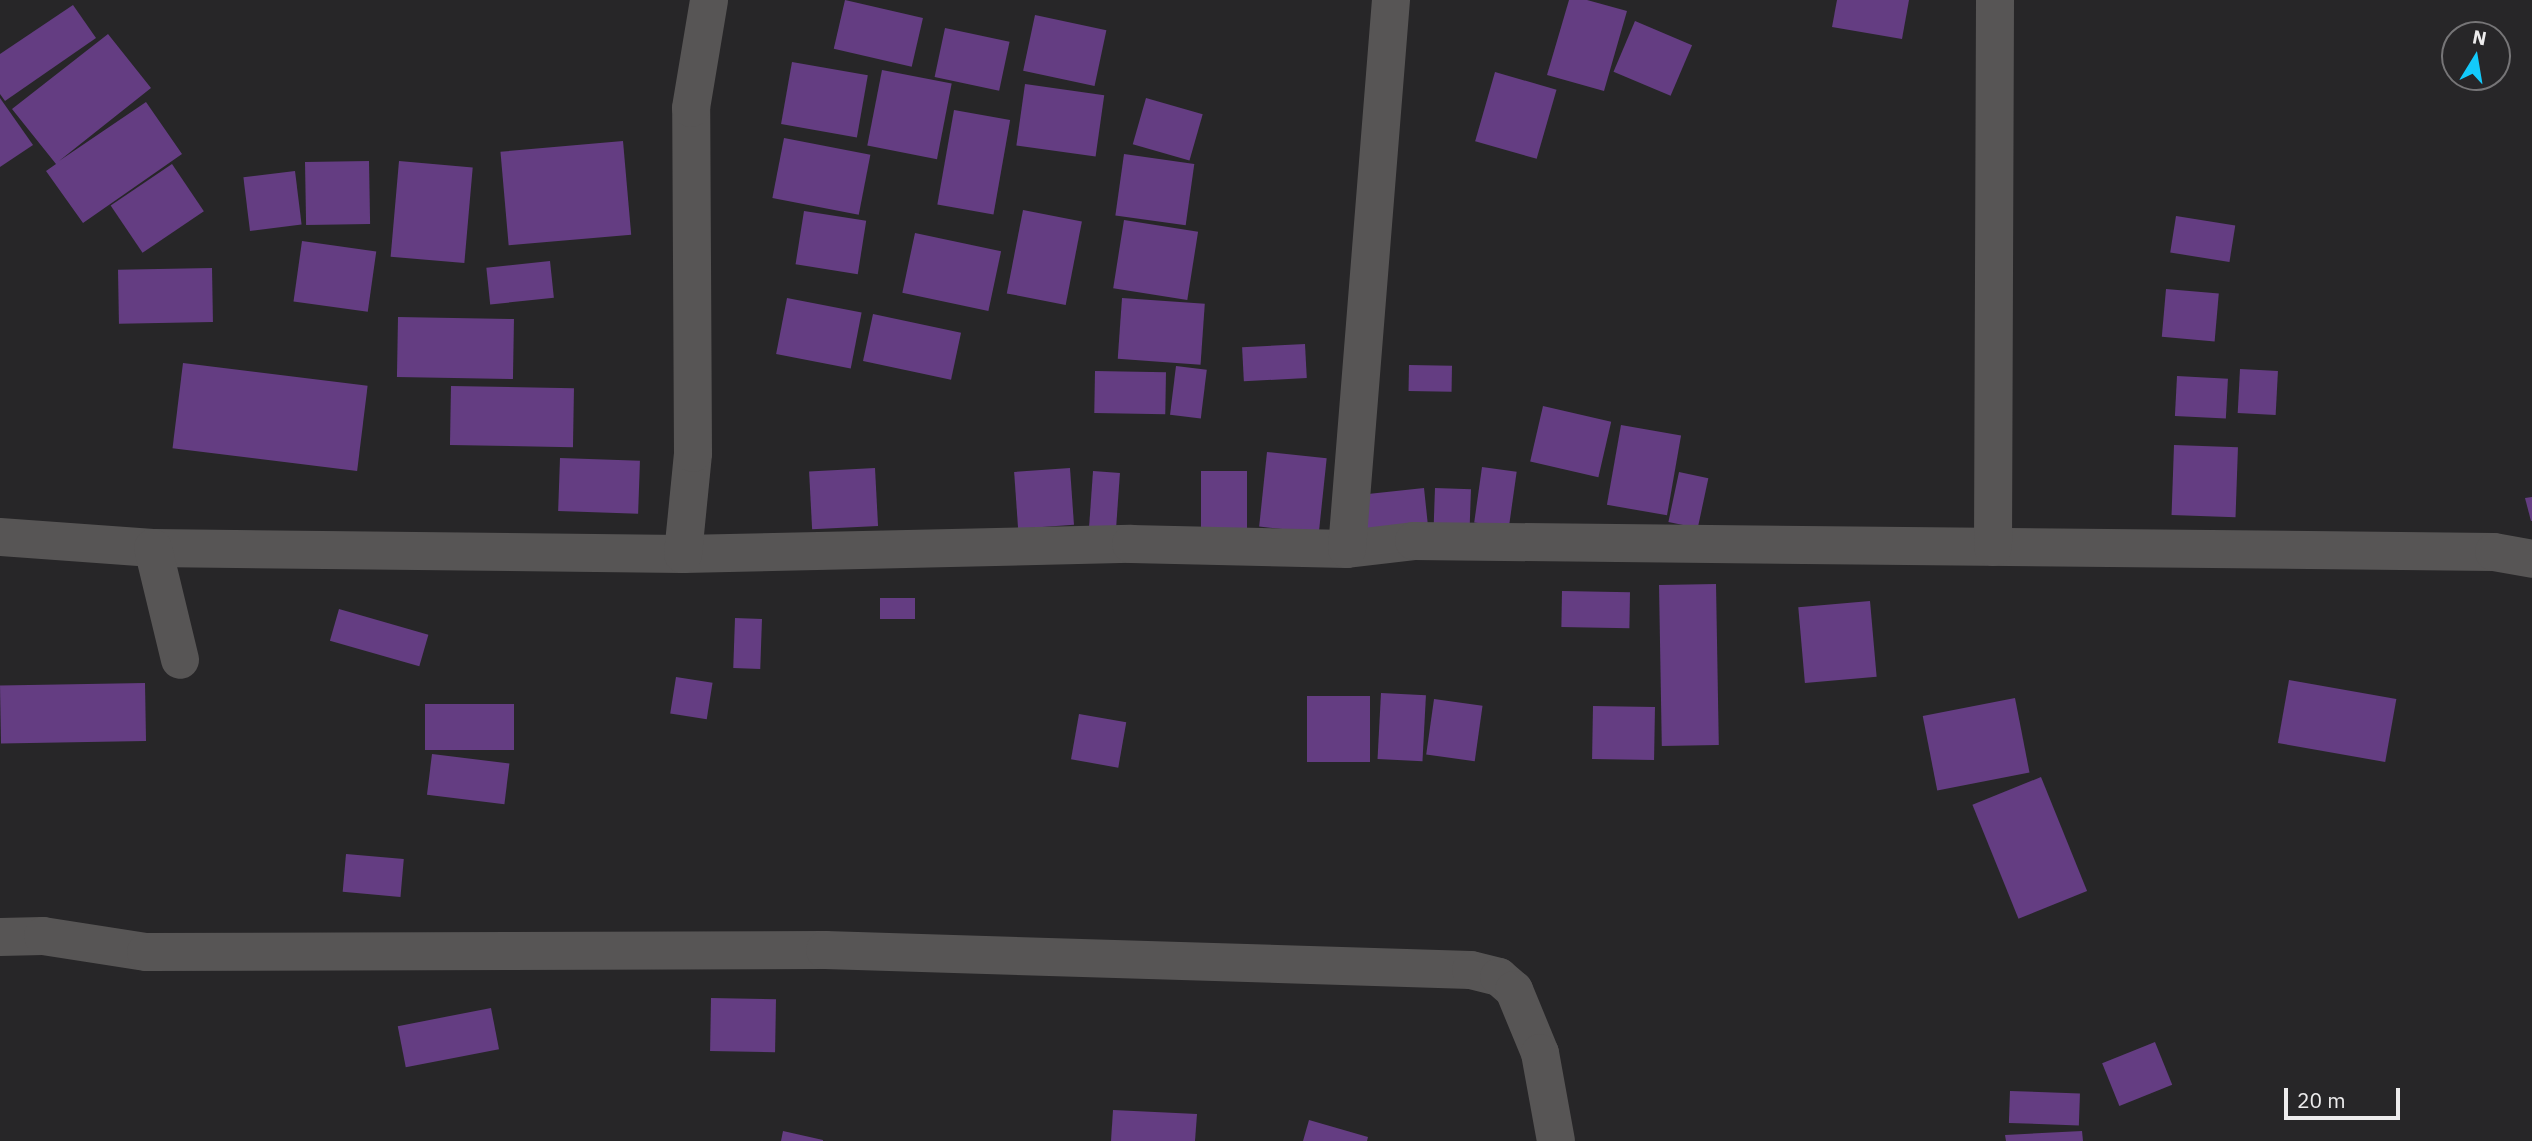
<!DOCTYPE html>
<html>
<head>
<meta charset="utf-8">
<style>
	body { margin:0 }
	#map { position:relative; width:2532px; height:1141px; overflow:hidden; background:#272628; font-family:"IBM Plex Sans",sans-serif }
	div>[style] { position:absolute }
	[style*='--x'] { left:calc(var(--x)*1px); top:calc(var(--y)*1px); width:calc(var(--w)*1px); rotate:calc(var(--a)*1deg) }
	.building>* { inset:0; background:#643d82; transform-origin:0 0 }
	.minor>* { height:38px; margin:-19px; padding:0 19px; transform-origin:19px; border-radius:19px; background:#575555 }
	span { translate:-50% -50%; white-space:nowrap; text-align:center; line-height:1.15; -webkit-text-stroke:5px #272628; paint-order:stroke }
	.north { position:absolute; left:2441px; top:21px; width:70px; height:70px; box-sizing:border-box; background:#272628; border:2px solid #767577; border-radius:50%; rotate:11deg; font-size:19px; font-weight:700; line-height:28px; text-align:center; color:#edeced }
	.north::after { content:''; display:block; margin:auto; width:24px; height:32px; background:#13cafb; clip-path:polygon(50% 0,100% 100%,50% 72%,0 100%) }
	.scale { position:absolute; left:2284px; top:1088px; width:116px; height:32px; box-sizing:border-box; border:4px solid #edeced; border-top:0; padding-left:9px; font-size:21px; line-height:24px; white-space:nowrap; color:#edeced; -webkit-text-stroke:5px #272628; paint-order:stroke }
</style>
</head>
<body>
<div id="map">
	<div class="building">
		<div style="left:845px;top:0;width:80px;height:50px;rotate:13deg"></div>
		<div style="clip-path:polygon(1569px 0,1587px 0,1627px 11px,1604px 91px,1547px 75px)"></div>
		<div style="clip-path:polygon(1837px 0,1909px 0,1902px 39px,1832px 27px)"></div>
		<div style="clip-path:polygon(73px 5px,96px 38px,5px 101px,0 94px,0 54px)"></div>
		<div style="left:1035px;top:15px;width:73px;height:57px;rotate:12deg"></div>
		<div style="left:1635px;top:21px;width:62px;height:55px;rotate:23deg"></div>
		<div style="left:945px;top:28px;width:66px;height:50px;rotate:12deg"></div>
		<div style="clip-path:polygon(108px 34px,151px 88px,59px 161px,146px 102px,182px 154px,83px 223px,46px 171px,56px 164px,12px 109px)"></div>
		<div style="left:792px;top:62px;width:77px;height:63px;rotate:10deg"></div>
		<div style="left:882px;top:70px;width:71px;height:77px;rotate:11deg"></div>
		<div style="left:1495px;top:72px;width:64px;height:72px;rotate:16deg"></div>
		<div style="left:1025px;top:84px;width:80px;height:62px;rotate:8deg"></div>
		<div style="clip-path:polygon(0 98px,33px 145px,0 167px)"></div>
		<div style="left:1146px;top:98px;width:59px;height:48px;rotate:16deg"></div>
		<div style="left:954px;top:110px;width:57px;height:96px;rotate:10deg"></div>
		<div style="left:784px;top:138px;width:88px;height:61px;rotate:11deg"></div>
		<div style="left:623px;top:141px;width:94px;height:123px;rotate:85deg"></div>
		<div style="left:1124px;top:154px;width:71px;height:62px;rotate:8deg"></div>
		<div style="left:369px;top:161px;width:63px;height:64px;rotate:89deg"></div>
		<div style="left:399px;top:161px;width:74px;height:96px;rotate:5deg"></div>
		<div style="left:172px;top:164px;width:57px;height:74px;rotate:56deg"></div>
		<div style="left:295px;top:171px;width:54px;height:52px;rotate:83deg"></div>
		<div style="left:1023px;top:210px;width:60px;height:85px;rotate:11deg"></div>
		<div style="left:804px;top:211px;width:63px;height:54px;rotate:9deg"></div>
		<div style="left:2176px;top:216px;width:60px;height:37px;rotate:9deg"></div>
		<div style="left:1124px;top:220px;width:75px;height:69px;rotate:9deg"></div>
		<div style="left:915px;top:233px;width:88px;height:61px;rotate:12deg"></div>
		<div style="left:302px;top:241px;width:75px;height:61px;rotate:8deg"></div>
		<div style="left:550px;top:261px;width:37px;height:64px;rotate:84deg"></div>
		<div style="left:212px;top:268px;width:54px;height:94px;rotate:89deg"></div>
		<div style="left:2166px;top:289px;width:53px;height:48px;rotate:5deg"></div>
		<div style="left:787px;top:298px;width:76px;height:57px;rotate:11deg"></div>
		<div style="left:1122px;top:298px;width:83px;height:61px;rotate:4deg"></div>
		<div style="left:873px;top:314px;width:90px;height:48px;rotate:12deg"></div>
		<div style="left:398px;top:317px;width:116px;height:60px;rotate:1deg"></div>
		<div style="left:1305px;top:344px;width:34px;height:63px;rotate:87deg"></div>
		<div style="left:183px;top:363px;width:186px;height:86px;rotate:7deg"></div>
		<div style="left:1409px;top:365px;width:43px;height:26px;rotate:1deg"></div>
		<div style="left:1176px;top:366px;width:31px;height:49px;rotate:7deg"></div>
		<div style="left:2240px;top:369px;width:38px;height:44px;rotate:3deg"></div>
		<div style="left:1095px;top:371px;width:71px;height:42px;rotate:1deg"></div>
		<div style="left:2177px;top:376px;width:51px;height:40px;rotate:3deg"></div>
		<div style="left:451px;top:386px;width:123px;height:59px;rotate:1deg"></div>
		<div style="left:1543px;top:406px;width:70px;height:57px;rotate:13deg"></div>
		<div style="left:1621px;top:425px;width:61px;height:81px;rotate:10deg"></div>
		<div style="left:2174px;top:445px;width:64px;height:70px;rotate:2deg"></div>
		<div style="left:1267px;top:452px;width:60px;height:75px;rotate:6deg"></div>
		<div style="left:560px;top:458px;width:80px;height:53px;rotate:2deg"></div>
		<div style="left:1482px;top:467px;width:35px;height:56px;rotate:8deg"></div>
		<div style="left:875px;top:468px;width:58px;height:66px;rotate:87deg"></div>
		<div style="left:1070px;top:468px;width:57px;height:56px;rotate:86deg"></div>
		<div style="left:1093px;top:471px;width:27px;height:60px;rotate:4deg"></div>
		<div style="left:1201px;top:471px;width:46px;height:61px"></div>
		<div style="left:1679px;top:472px;width:30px;height:51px;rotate:12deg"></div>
		<div style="left:1424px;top:488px;width:39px;height:61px;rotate:84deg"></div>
		<div style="left:1435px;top:488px;width:36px;height:44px;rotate:2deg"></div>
		<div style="clip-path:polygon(2532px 497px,2532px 521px,2531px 521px,2525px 498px)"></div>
		<div style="left:1716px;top:584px;width:161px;height:57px;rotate:89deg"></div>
		<div style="left:1562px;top:591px;width:68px;height:36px;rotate:1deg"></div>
		<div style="left:880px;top:598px;width:35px;height:21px"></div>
		<div style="left:1870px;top:601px;width:76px;height:72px;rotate:85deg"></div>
		<div style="left:339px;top:609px;width:93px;height:33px;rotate:16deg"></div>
		<div style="left:735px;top:618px;width:27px;height:50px;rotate:2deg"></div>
		<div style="left:676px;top:677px;width:37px;height:37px;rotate:9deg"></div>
		<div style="left:2289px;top:680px;width:109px;height:64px;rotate:10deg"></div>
		<div style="left:145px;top:683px;width:58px;height:145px;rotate:89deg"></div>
		<div style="left:1381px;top:693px;width:45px;height:66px;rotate:3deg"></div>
		<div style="left:1307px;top:696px;width:63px;height:66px"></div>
		<div style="left:2015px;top:698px;width:76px;height:94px;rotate:79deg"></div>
		<div style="left:1434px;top:699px;width:49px;height:56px;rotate:8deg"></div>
		<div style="left:425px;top:704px;width:89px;height:46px"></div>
		<div style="left:1593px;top:706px;width:62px;height:53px;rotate:1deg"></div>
		<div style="left:1079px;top:714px;width:48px;height:46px;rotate:10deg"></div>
		<div style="left:432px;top:754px;width:78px;height:41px;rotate:7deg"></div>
		<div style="left:2041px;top:777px;width:123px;height:74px;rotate:68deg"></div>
		<div style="left:346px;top:854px;width:58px;height:38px;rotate:5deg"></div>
		<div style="left:711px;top:998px;width:65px;height:53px;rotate:1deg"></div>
		<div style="left:491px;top:1008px;width:42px;height:95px;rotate:79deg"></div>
		<div style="left:2155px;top:1042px;width:46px;height:57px;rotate:68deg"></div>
		<div style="left:2010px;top:1091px;width:70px;height:32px;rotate:2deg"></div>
		<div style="clip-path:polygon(1113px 1110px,1197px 1114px,1195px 1141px,1111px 1141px)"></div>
		<div style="clip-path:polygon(1309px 1120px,1368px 1137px,1367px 1141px,1303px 1141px)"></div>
		<div style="clip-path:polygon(783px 1131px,823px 1140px,823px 1141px,781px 1141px)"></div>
		<div style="clip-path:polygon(2082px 1131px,2083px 1141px,2006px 1141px,2005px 1135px)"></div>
	</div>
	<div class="minor">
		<div style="--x:0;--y:537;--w:153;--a:4.1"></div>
		<div style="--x:153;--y:548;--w:530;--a:0.65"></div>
		<div style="--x:683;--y:554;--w:448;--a:-1.3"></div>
		<div style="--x:1131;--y:544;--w:216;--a:1.3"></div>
		<div style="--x:1347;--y:549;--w:67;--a:-6.8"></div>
		<div style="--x:1414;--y:541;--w:1080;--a:0.58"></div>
		<div style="--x:2494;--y:552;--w:39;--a:10"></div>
		<div style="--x:1993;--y:547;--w:547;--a:-89.79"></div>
		<div style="--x:153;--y:548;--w:115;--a:76.4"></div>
		<div style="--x:1347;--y:549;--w:551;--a:-85.42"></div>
		<div style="--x:683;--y:554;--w:101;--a:-84.3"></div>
		<div style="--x:693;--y:453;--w:345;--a:-90.3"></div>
		<div style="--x:691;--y:108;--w:109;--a:-80.5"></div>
		<div style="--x:0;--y:937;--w:43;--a:-1.3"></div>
		<div style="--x:43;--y:936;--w:104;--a:8.8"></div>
		<div style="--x:146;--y:952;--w:679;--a:-0.17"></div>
		<div style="--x:825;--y:950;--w:646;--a:1.77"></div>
		<div style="--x:1471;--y:970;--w:29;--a:14"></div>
		<div style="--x:1499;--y:977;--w:20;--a:41"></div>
		<div style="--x:1514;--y:990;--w:68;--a:67.6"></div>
		<div style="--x:1540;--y:1053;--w:89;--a:79.7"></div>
	</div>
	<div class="north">N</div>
	<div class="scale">20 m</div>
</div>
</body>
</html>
